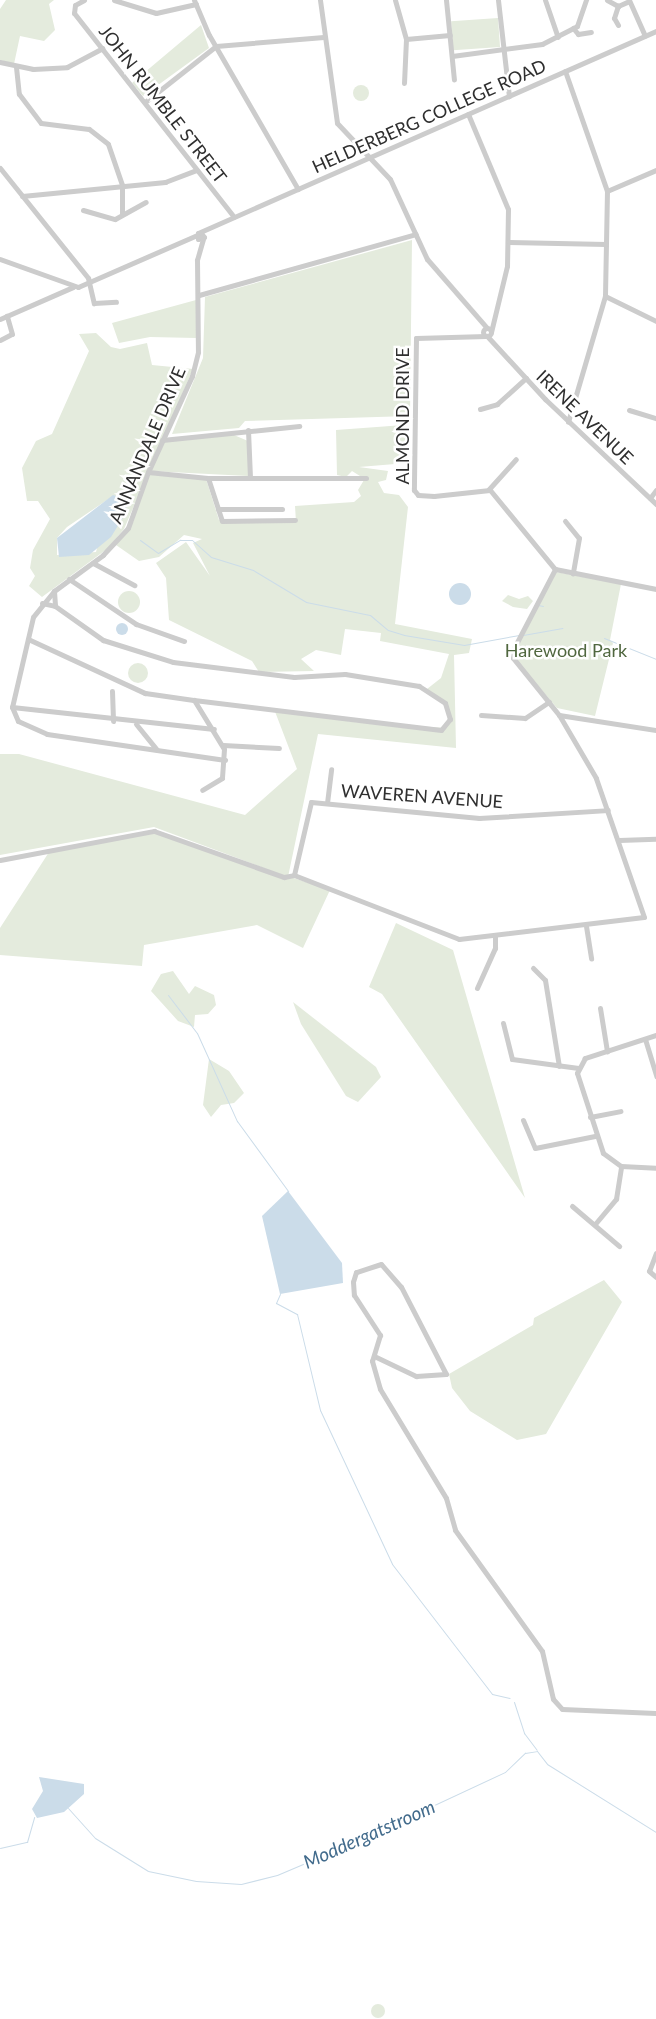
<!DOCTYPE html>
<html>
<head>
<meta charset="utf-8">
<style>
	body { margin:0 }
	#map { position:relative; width:656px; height:2019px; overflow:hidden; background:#fff; font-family:Lato,sans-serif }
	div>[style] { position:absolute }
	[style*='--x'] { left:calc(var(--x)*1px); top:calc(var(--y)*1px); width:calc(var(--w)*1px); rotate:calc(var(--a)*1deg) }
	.green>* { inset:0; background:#e4ebdd; transform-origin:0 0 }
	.round { border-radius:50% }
	.water>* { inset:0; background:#cbdce9 }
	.stream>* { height:1px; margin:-0.5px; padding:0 0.5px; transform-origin:0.5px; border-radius:0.5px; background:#cbdce9 }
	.minor>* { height:5px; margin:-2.5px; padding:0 2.5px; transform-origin:2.5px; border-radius:2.5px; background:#ccc }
	.minor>.ring { margin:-2.5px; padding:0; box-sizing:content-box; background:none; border:5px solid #ccc; border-radius:50% }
	span { translate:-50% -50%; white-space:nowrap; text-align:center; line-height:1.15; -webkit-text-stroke:5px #fff; paint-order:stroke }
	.street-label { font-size:18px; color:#2f2f2f }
	.park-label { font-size:18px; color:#50673f }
	.water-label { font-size:19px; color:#426b8c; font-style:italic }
</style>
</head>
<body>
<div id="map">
	<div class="green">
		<div style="clip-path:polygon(6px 0,54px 0,49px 4px,55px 30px,44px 41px,20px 36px,14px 64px,0 60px,0 9px)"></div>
		<div style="left:498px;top:18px;width:29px;height:47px;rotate:86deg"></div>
		<div style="clip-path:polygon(201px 25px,209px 48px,143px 96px,132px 83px)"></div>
		<div class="round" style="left:353px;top:85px;width:16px;height:16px"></div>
		<div style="clip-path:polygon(412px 240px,410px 416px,245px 421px,239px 428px,172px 434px,203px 358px,205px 297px)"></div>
		<div style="clip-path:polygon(196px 300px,196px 338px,150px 337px,119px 343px,112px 323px)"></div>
		<div style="clip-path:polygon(evenodd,96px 333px,111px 347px,120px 349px,147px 343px,152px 365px,193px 369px,124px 529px,107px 549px,42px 597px,29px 586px,35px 576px,30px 568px,33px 550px,50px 519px,38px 501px,27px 501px,22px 468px,36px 441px,52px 434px,89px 351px,79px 334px,96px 333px,110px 498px,96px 552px,57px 555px,57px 538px,67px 527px,110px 498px)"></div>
		<div style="clip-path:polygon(404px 425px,407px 463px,359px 467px,388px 471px,386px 480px,378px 482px,384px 493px,399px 495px,408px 507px,395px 624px,472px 639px,469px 653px,454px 655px,456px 748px,318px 734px,288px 877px,154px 827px,0 855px,0 754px,19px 754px,245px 815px,297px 769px,274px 709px,353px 722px,447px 728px,449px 709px,427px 689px,441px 678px,449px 654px,380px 641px,381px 633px,345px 629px,341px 655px,316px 650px,301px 659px,314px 671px,259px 672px,252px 661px,169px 620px,166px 578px,156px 563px,186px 542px,210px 576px,193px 543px,202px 539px,184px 535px,159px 557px,139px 561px,116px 545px,133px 522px,149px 473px,206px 479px,219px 520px,296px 522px,295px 506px,354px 502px,361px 496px,358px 490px,364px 480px,360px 476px,352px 471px,346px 477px,337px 475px,336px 430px)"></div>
		<div style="clip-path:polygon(234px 435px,248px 441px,248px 476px,150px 471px,164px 442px)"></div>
		<div style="clip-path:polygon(556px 572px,621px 584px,610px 640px,613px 643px,595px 716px,557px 708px,517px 661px,516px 649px)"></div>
		<div class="round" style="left:118px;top:591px;width:22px;height:22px"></div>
		<div style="clip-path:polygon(508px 595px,519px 599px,528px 596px,533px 601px,527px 609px,513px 607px,502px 601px)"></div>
		<div class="round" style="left:128px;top:663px;width:20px;height:20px"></div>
		<div style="clip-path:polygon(150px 831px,330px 890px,303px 948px,257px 925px,144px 945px,142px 966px,0 955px,0 928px,51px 849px)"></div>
		<div style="clip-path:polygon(396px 923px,453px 950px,525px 1198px,382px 994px,369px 987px)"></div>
		<div style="clip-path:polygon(173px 971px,189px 994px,195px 986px,214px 995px,216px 1005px,208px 1014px,195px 1015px,194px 1027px,178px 1021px,151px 991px,161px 974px)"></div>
		<div style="clip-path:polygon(293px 1002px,376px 1067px,381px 1077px,358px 1102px,346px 1096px,301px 1024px)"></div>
		<div style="clip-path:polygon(209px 1059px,229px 1071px,244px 1093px,234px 1103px,221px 1105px,211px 1117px,203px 1105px)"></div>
		<div style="clip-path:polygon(604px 1280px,622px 1302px,546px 1434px,517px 1440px,470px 1411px,452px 1388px,449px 1374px,533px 1325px,534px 1318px)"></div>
		<div class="round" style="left:371px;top:2004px;width:14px;height:14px"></div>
	</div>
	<div class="water">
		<div style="clip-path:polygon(113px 495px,124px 499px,127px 511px,111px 537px,89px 555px,59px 557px,57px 538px)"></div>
		<div class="round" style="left:449px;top:583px;width:22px;height:22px"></div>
		<div class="round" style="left:116px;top:623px;width:12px;height:12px"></div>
		<div style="clip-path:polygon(288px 1191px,342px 1263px,343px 1283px,280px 1294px,262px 1216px)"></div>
		<div style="clip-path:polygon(39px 1777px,84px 1784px,84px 1794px,64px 1812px,37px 1818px,32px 1809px,43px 1791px)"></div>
	</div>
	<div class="stream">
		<div style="--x:140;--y:540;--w:22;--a:36"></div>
		<div style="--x:158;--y:553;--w:26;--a:-31"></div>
		<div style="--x:180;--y:540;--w:12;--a:0"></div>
		<div style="--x:192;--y:540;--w:25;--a:42"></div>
		<div style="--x:211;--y:557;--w:44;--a:17.2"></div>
		<div style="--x:253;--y:570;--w:62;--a:31.1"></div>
		<div style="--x:306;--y:602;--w:65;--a:11.5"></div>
		<div style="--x:370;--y:615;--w:23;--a:40"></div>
		<div style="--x:388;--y:630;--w:17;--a:17"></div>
		<div style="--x:404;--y:635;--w:61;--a:9.5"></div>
		<div style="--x:464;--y:645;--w:56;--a:-10.3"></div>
		<div style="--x:538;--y:605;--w:5;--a:11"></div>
		<div style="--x:523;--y:635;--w:40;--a:-10"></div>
		<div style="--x:604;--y:638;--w:56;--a:22"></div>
		<div style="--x:168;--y:995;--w:48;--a:52.7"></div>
		<div style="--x:197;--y:1033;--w:97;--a:65.6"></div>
		<div style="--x:237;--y:1121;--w:87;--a:53.9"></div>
		<div style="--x:280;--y:1294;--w:10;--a:114"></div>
		<div style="--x:276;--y:1303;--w:24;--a:28"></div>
		<div style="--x:297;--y:1314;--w:99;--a:76.5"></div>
		<div style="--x:320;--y:1410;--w:170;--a:64.9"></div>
		<div style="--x:392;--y:1564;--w:164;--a:52.4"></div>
		<div style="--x:492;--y:1694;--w:18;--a:13"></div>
		<div style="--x:514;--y:1702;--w:33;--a:72"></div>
		<div style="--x:524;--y:1733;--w:21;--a:53"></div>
		<div style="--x:68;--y:1808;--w:40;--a:48"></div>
		<div style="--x:95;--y:1838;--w:62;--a:31.9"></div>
		<div style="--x:148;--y:1871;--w:49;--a:11.8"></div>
		<div style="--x:196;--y:1881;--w:45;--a:3.8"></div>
		<div style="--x:241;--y:1884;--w:37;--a:-14"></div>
		<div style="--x:277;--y:1875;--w:87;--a:-23"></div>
		<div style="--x:357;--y:1841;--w:163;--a:-25"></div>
		<div style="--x:505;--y:1772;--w:28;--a:-44"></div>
		<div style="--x:525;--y:1753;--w:12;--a:-9"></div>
		<div style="--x:537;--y:1751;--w:16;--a:52"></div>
		<div style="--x:547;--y:1764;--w:128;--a:32"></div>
		<div style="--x:0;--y:1848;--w:28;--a:-13"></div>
		<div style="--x:27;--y:1842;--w:26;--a:-74"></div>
	</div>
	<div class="minor">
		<div style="--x:84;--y:0;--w:10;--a:151"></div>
		<div style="--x:75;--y:5;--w:8;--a:97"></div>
		<div style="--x:74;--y:13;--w:259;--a:51.9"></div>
		<div style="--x:114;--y:0;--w:44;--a:17.2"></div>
		<div style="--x:156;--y:13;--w:41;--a:-12.7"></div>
		<div style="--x:194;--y:0;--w:38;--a:67"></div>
		<div style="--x:209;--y:35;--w:178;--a:60"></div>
		<div style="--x:320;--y:0;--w:124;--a:82.1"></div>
		<div style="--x:337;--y:123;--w:77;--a:46.6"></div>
		<div style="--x:390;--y:179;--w:88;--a:65.2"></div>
		<div style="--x:427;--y:259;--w:91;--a:49"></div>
		<div style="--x:395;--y:0;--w:41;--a:74.2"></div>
		<div style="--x:406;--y:39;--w:44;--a:92.6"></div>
		<div style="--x:446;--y:0;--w:80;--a:84.3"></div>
		<div style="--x:498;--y:0;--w:97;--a:83.5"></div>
		<div style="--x:545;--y:0;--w:39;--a:71"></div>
		<div style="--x:607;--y:0;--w:13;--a:29"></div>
		<div style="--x:629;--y:0;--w:39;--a:66"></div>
		<div style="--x:618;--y:25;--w:8;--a:-120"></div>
		<div style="--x:614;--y:18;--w:13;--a:-72"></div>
		<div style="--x:618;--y:6;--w:12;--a:-24"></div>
		<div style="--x:573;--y:28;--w:8;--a:50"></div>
		<div style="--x:578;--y:34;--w:13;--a:-9"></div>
		<div style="--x:406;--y:39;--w:44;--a:-5.2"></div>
		<div style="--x:452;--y:56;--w:91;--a:-7.6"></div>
		<div style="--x:542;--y:44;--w:39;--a:-27"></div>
		<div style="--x:577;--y:26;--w:28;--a:-71"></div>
		<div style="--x:0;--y:62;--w:34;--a:12"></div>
		<div style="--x:33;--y:69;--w:34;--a:-3"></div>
		<div style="--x:67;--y:67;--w:40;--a:-28"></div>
		<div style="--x:16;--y:67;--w:27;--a:84"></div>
		<div style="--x:19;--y:94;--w:36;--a:53"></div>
		<div style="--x:41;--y:123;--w:48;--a:7.1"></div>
		<div style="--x:89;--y:129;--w:24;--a:38"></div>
		<div style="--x:108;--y:144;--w:43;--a:71.1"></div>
		<div style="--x:122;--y:185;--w:29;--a:90"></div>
		<div style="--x:565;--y:71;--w:127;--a:70.7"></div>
		<div style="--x:607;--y:191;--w:105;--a:91.1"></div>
		<div style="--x:605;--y:296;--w:131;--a:106.4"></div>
		<div style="--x:145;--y:102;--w:90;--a:-38.3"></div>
		<div style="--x:216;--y:46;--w:108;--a:-4.8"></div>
		<div style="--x:468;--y:114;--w:103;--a:67.2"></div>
		<div style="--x:508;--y:209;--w:57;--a:91"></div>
		<div style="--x:507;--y:266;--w:68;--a:103.6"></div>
		<div style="--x:0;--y:168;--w:141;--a:51.3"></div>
		<div style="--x:88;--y:278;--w:26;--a:77"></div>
		<div style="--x:94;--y:303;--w:22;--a:-3"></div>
		<div style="--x:607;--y:191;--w:53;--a:-23.2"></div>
		<div style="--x:22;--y:196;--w:144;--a:-5.6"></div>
		<div style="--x:165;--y:182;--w:34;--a:-21"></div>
		<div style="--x:83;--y:210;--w:33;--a:16"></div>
		<div style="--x:115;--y:219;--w:35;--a:-29"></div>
		<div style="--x:201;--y:233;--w:5;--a:53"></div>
		<div style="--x:204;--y:237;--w:6;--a:162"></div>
		<div style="--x:198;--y:239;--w:6;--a:-90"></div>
		<div style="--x:198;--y:233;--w:501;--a:-23.8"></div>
		<div style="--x:203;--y:239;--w:22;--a:106"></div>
		<div style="--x:197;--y:260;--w:92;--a:89.4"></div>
		<div style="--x:198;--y:352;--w:25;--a:104"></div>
		<div style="--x:192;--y:376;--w:106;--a:114.6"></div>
		<div style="--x:148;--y:472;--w:59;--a:109.7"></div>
		<div style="--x:128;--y:528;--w:37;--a:133"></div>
		<div style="--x:103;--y:555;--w:61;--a:143.7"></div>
		<div style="--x:54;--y:591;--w:33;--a:129"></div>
		<div style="--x:33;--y:617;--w:92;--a:103.1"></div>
		<div style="--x:12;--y:707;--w:15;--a:67"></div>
		<div style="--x:18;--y:721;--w:32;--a:24"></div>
		<div style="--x:47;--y:734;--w:180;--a:8.3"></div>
		<div style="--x:509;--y:242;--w:97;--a:1.2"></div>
		<div style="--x:0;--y:259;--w:83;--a:19.7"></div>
		<div style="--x:78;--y:287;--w:130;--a:-23.6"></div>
		<div style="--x:199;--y:295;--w:225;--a:-15.7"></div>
		<div style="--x:605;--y:296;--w:57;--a:26.1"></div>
		<div style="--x:0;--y:319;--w:80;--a:-23.7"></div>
		<div class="ring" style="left:483px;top:328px;width:3px;height:3px"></div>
		<div style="--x:486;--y:336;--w:70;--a:178.4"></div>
		<div style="--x:416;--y:338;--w:152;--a:90.8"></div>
		<div style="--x:414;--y:490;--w:6;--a:51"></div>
		<div style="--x:418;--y:495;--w:16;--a:4"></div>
		<div style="--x:434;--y:496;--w:56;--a:-6.1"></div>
		<div style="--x:490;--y:490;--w:102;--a:50.6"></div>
		<div style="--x:487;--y:336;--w:86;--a:47.4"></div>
		<div style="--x:545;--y:399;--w:153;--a:43.4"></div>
		<div style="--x:0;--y:340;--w:13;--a:-27"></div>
		<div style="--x:12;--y:334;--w:19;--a:-106"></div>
		<div style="--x:480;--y:409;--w:18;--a:-16"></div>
		<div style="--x:497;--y:404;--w:39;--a:-42"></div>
		<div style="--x:629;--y:410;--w:28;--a:17"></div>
		<div style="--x:248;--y:430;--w:48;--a:87.6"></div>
		<div style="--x:162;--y:440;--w:138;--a:-5.8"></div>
		<div style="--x:148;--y:472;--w:60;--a:5.7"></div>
		<div style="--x:208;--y:478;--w:158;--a:0"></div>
		<div style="--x:208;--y:478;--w:45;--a:72"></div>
		<div style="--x:222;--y:521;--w:73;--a:-0.8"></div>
		<div style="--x:489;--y:489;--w:40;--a:-48"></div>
		<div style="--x:650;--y:498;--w:10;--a:-53"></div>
		<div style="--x:218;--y:509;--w:64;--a:0"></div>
		<div style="--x:565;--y:521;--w:22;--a:51"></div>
		<div style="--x:579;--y:538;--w:36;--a:100"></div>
		<div style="--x:93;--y:563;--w:47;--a:28.2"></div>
		<div style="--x:555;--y:569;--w:103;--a:11.2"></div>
		<div style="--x:69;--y:579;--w:81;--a:33.9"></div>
		<div style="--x:136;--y:624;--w:51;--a:19.5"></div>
		<div style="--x:54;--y:591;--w:15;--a:86"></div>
		<div style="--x:42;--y:603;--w:13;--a:13"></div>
		<div style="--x:55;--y:606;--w:59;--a:35.3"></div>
		<div style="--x:103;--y:640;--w:73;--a:17.4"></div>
		<div style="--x:173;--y:662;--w:122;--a:7.1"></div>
		<div style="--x:294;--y:677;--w:51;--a:-3.4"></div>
		<div style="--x:345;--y:674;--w:75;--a:9.2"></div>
		<div style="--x:419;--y:686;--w:31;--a:33"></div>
		<div style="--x:445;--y:703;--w:17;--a:73"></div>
		<div style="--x:450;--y:719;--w:14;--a:129"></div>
		<div style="--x:441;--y:730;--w:249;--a:-173.1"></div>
		<div style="--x:28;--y:639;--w:129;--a:24.8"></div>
		<div style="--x:145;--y:693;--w:49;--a:8.1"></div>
		<div style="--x:194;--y:700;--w:57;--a:58.5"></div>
		<div style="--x:224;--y:749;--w:29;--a:94"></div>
		<div style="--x:222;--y:778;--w:23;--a:149"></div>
		<div style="--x:112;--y:691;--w:30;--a:88"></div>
		<div style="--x:12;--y:707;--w:203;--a:6.2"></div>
		<div style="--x:481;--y:715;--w:44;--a:3.9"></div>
		<div style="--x:525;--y:718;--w:29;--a:-34"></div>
		<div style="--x:559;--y:715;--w:98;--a:8.8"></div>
		<div style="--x:136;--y:724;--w:33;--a:51"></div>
		<div style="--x:223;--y:745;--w:56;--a:3.1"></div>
		<div style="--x:327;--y:803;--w:34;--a:-83"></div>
		<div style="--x:619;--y:840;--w:37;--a:-2"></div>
		<div style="--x:0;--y:860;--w:157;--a:-10.7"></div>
		<div style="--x:154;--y:831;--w:138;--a:19.5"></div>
		<div style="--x:284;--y:877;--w:10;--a:-11"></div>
		<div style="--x:294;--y:875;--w:177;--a:21.2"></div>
		<div style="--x:459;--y:939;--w:186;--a:-6.8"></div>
		<div style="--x:644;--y:917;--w:147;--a:-109.1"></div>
		<div style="--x:596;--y:778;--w:73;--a:-120.4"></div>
		<div style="--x:559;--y:715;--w:73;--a:-128.9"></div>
		<div style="--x:513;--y:658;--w:12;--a:-81"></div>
		<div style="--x:515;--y:646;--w:87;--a:-62.5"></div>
		<div style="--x:294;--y:875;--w:75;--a:-76.9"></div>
		<div style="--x:311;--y:802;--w:169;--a:5.4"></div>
		<div style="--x:479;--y:818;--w:129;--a:-3.5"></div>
		<div style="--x:586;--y:926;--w:33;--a:81"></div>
		<div style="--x:533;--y:968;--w:17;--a:45"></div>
		<div style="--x:545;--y:980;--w:87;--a:80.8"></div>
		<div style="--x:477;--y:988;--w:44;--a:-65.8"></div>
		<div style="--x:495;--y:948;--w:13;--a:-90"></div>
		<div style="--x:600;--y:1008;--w:44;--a:80.8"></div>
		<div style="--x:503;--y:1023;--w:37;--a:76"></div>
		<div style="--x:512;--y:1059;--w:67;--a:7.8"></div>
		<div style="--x:656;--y:1035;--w:75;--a:162.1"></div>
		<div style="--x:585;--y:1058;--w:17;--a:118"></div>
		<div style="--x:577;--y:1073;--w:84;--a:72"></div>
		<div style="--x:603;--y:1153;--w:22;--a:36"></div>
		<div style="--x:621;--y:1166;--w:35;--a:3"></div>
		<div style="--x:645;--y:1039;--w:39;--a:73"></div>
		<div style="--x:590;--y:1117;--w:31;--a:-11"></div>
		<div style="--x:523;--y:1120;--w:30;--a:67"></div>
		<div style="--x:535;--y:1148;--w:61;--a:-11.3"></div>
		<div style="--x:572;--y:1206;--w:62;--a:40.4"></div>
		<div style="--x:595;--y:1224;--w:33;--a:-50"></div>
		<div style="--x:616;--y:1199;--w:33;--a:-81"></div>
		<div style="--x:656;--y:1253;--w:19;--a:111"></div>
		<div style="--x:649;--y:1271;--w:9;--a:41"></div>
		<div style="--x:374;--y:1356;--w:47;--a:25.5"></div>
		<div style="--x:416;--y:1376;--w:30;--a:-4"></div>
		<div style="--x:446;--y:1374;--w:98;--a:-117.3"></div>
		<div style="--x:401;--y:1287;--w:30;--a:-131"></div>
		<div style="--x:381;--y:1264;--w:26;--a:162"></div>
		<div style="--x:356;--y:1272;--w:10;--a:107"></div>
		<div style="--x:353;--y:1282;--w:13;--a:86"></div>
		<div style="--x:354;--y:1295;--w:48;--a:57"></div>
		<div style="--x:380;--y:1335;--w:27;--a:107"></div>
		<div style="--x:372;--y:1361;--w:29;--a:74"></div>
		<div style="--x:380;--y:1389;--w:127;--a:58.8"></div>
		<div style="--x:446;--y:1498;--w:33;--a:74"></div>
		<div style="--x:455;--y:1530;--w:149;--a:54.3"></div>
		<div style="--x:542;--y:1651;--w:49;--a:77.1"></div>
		<div style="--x:553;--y:1699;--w:13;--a:48"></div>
		<div style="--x:562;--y:1709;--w:94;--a:2.4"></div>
	</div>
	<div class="street-label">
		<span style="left:163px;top:104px;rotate:52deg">JOHN RUMBLE STREET</span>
		<span style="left:429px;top:116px;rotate:-24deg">HELDERBERG COLLEGE ROAD</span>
		<span style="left:402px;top:416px;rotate:-90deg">ALMOND DRIVE</span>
		<span style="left:585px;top:417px;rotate:44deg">IRENE AVENUE</span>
		<span style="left:147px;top:445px;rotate:-67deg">ANNANDALE DRIVE</span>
		<span style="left:422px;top:796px;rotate:4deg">WAVEREN AVENUE</span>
	</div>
	<div class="park-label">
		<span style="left:566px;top:650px">Harewood Park</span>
	</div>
	<div class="water-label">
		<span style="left:369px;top:1834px;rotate:-24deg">Moddergatstroom</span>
	</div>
</div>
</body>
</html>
